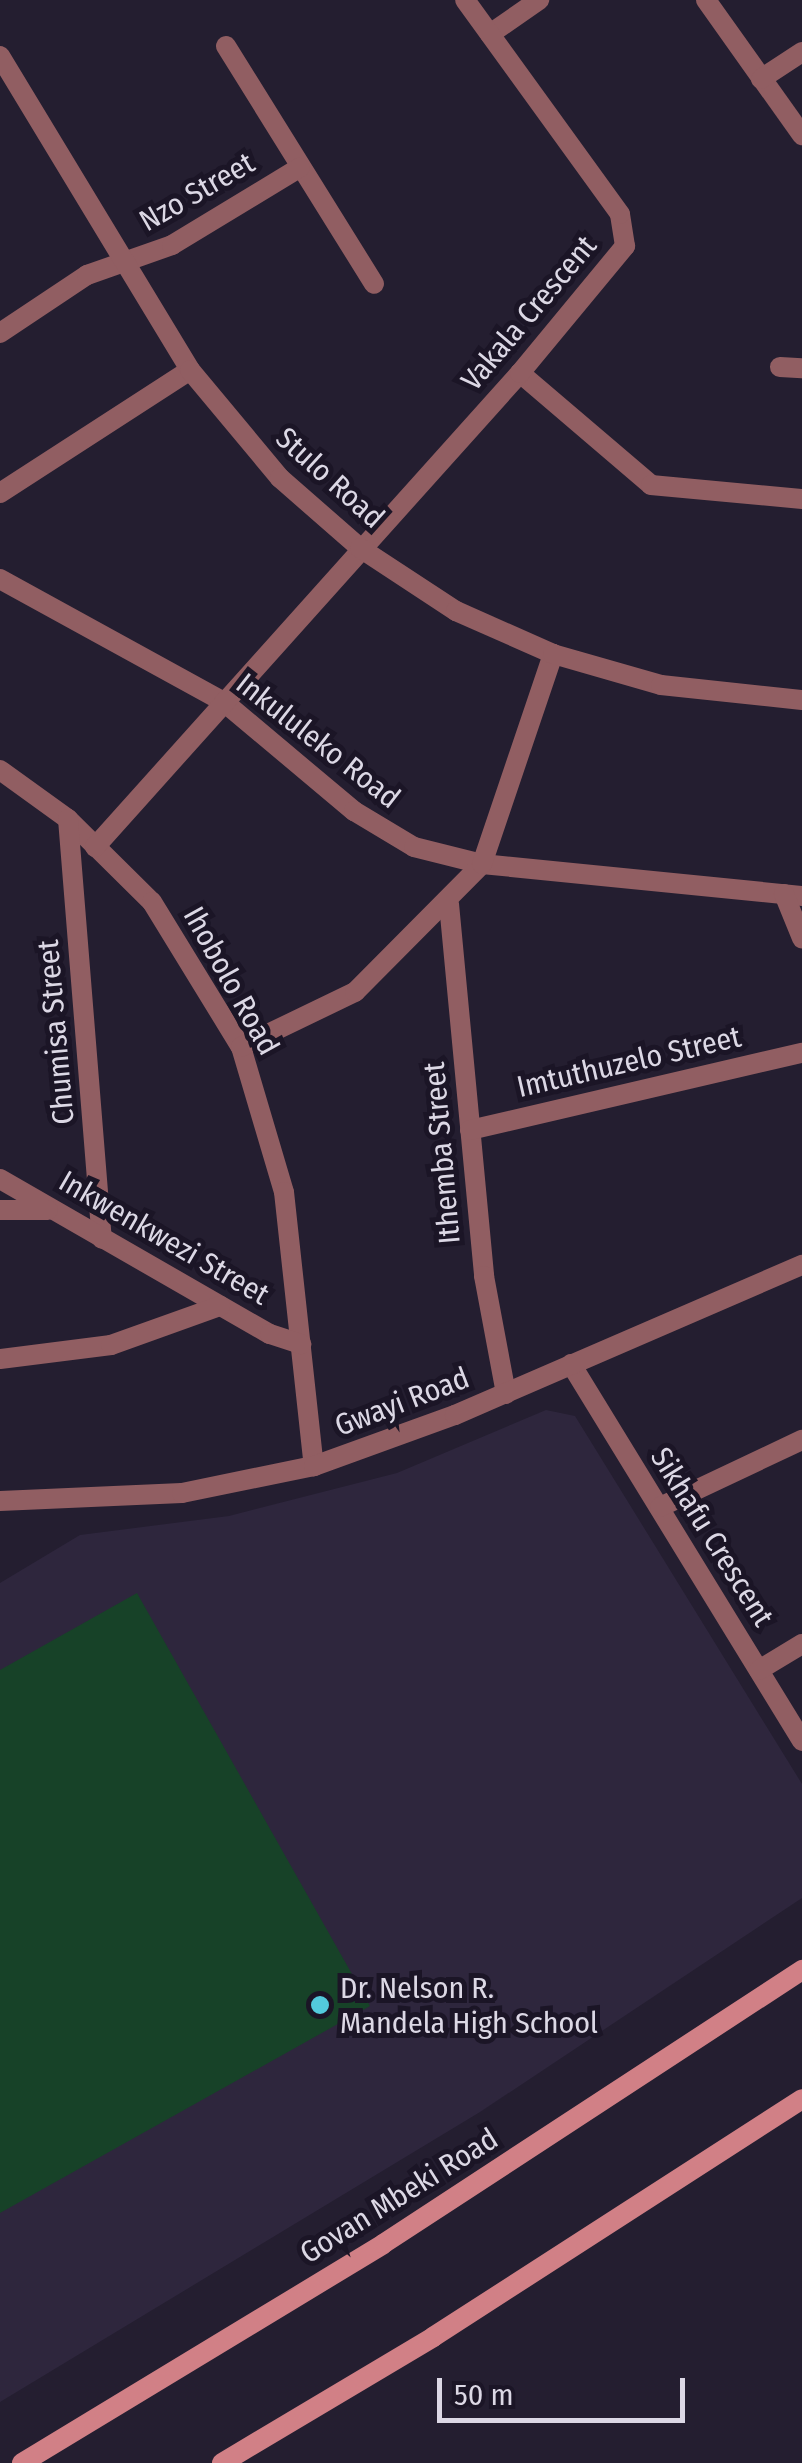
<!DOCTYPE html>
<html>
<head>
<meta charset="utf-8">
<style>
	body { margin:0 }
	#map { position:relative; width:802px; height:2463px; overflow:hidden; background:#241e30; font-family:"Fira Sans Condensed",sans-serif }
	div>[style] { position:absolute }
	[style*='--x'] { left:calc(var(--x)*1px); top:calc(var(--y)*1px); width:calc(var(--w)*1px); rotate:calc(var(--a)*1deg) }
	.built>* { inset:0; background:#2e263d }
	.green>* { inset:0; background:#174228 }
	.minor>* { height:20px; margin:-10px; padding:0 10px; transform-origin:10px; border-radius:10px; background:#915e62 }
	.tertiary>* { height:20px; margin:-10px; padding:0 10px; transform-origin:10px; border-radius:10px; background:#915e62 }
	.secondary>* { height:20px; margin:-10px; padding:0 10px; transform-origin:10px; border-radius:10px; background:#d18086 }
	.dots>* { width:28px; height:28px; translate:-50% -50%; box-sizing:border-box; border:5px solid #1b1526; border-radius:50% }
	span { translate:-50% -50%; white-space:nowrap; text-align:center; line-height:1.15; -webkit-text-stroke:10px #1b1526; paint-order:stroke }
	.street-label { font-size:30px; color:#dcd8e5 }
	.poi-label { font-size:30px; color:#dcd8e5 }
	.left { translate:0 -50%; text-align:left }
	.scale { position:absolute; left:437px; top:2378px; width:248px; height:45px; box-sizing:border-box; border:5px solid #dcd8e5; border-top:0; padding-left:12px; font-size:30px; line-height:35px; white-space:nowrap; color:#dcd8e5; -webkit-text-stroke:8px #1b1526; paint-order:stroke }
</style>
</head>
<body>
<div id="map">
	<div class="built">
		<div style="clip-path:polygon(546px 1410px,575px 1416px,802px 1784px,802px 1898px,480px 2112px,0 2402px,0 1583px,80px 1535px,229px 1516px,397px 1473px)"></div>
	</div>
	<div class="green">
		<div style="clip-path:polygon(137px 1593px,370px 2006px,0 2213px,0 1670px)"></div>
	</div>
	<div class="minor">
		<div style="--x:706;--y:0;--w:166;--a:54.6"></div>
		<div style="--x:490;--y:34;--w:60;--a:-34.8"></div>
		<div style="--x:226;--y:46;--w:280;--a:58.1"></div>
		<div style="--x:761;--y:79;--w:49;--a:-33.4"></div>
		<div style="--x:0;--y:333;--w:105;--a:-33.7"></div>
		<div style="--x:87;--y:275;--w:90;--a:-19.4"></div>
		<div style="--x:172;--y:245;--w:149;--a:-31.2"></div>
		<div style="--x:780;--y:367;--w:22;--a:3"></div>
		<div style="--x:520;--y:373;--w:172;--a:40.5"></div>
		<div style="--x:651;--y:485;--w:152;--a:5.3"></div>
		<div style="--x:0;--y:493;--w:226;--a:-32.9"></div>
		<div style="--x:0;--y:579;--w:256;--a:28.8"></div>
		<div style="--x:224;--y:702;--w:170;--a:40"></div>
		<div style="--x:354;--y:811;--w:70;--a:31"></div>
		<div style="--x:414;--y:847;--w:70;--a:14"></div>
		<div style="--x:482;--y:864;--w:322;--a:5.7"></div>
		<div style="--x:0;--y:770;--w:84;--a:35.8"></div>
		<div style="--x:68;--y:819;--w:118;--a:44.7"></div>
		<div style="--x:152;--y:902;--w:170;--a:58.5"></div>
		<div style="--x:241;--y:1047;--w:151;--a:73.5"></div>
		<div style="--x:284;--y:1192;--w:276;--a:83.8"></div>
		<div style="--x:68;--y:819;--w:421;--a:85.4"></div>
		<div style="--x:95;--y:847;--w:637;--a:-48.12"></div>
		<div style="--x:520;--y:373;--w:165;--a:-50.4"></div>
		<div style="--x:625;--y:246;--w:32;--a:-99"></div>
		<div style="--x:620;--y:214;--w:264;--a:-125.9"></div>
		<div style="--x:784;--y:894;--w:48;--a:67.8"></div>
		<div style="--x:449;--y:904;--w:374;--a:84.6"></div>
		<div style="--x:484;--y:1276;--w:120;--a:79.4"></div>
		<div style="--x:241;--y:1047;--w:127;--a:-25.8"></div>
		<div style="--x:355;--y:992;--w:180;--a:-45.2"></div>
		<div style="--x:482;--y:864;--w:222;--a:-71.3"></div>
		<div style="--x:470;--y:1130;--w:341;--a:-13.1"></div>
		<div style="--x:0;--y:1179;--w:311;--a:29.9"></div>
		<div style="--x:270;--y:1334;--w:33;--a:18"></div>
		<div style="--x:0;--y:1210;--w:48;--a:0"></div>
		<div style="--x:0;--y:1359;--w:112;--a:-7.2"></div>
		<div style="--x:111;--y:1345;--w:116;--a:-19.7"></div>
		<div style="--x:571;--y:1364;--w:442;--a:58.5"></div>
		<div style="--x:0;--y:1501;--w:182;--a:-2.5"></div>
		<div style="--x:182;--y:1493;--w:135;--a:-11.6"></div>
		<div style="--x:314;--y:1466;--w:150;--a:-19.9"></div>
		<div style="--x:455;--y:1415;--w:378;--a:-23.4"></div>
		<div style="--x:660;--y:1507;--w:157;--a:-25.3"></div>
		<div style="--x:759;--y:1670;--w:50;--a:-31.2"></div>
	</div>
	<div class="tertiary">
		<div style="--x:0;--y:56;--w:367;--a:58.8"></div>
		<div style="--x:190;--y:370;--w:141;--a:50.2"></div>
		<div style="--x:280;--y:478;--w:106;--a:41.2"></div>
		<div style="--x:360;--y:548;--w:115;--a:33.3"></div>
		<div style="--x:456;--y:611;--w:106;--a:23.9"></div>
		<div style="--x:553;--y:654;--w:112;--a:16"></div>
		<div style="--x:661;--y:685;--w:142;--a:6.1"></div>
	</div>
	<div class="secondary">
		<div style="--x:22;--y:2463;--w:422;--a:-31.2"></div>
		<div style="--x:383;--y:2244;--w:501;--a:-33.18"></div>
		<div style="--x:222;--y:2463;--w:246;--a:-30.8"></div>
		<div style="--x:433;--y:2337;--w:439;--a:-32.8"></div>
	</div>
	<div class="dots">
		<div style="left:320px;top:2005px;background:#53cadc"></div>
	</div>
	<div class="street-label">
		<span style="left:197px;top:192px;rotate:-30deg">Nzo Street</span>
		<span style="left:529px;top:313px;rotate:-50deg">Vakala Crescent</span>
		<span style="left:330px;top:478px;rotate:42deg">Stulo Road</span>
		<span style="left:318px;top:741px;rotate:38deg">Inkululeko Road</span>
		<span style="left:231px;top:981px;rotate:61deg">Ihobolo Road</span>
		<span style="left:56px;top:1032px;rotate:-95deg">Chumisa Street</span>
		<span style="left:629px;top:1062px;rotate:-13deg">Imtuthuzelo Street</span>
		<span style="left:442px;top:1153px;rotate:-95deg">Ithemba Street</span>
		<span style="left:164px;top:1238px;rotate:30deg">Inkwenkwezi Street</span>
		<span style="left:402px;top:1402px;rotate:-21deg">Gwayi Road</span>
		<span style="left:712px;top:1537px;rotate:58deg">Sikhafu Crescent</span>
		<span style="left:399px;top:2196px;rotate:-32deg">Govan Mbeki Road</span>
	</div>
	<div class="poi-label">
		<span class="left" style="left:340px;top:2005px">Dr. Nelson R.<br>Mandela High School</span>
	</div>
	<div class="scale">50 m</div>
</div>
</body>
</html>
